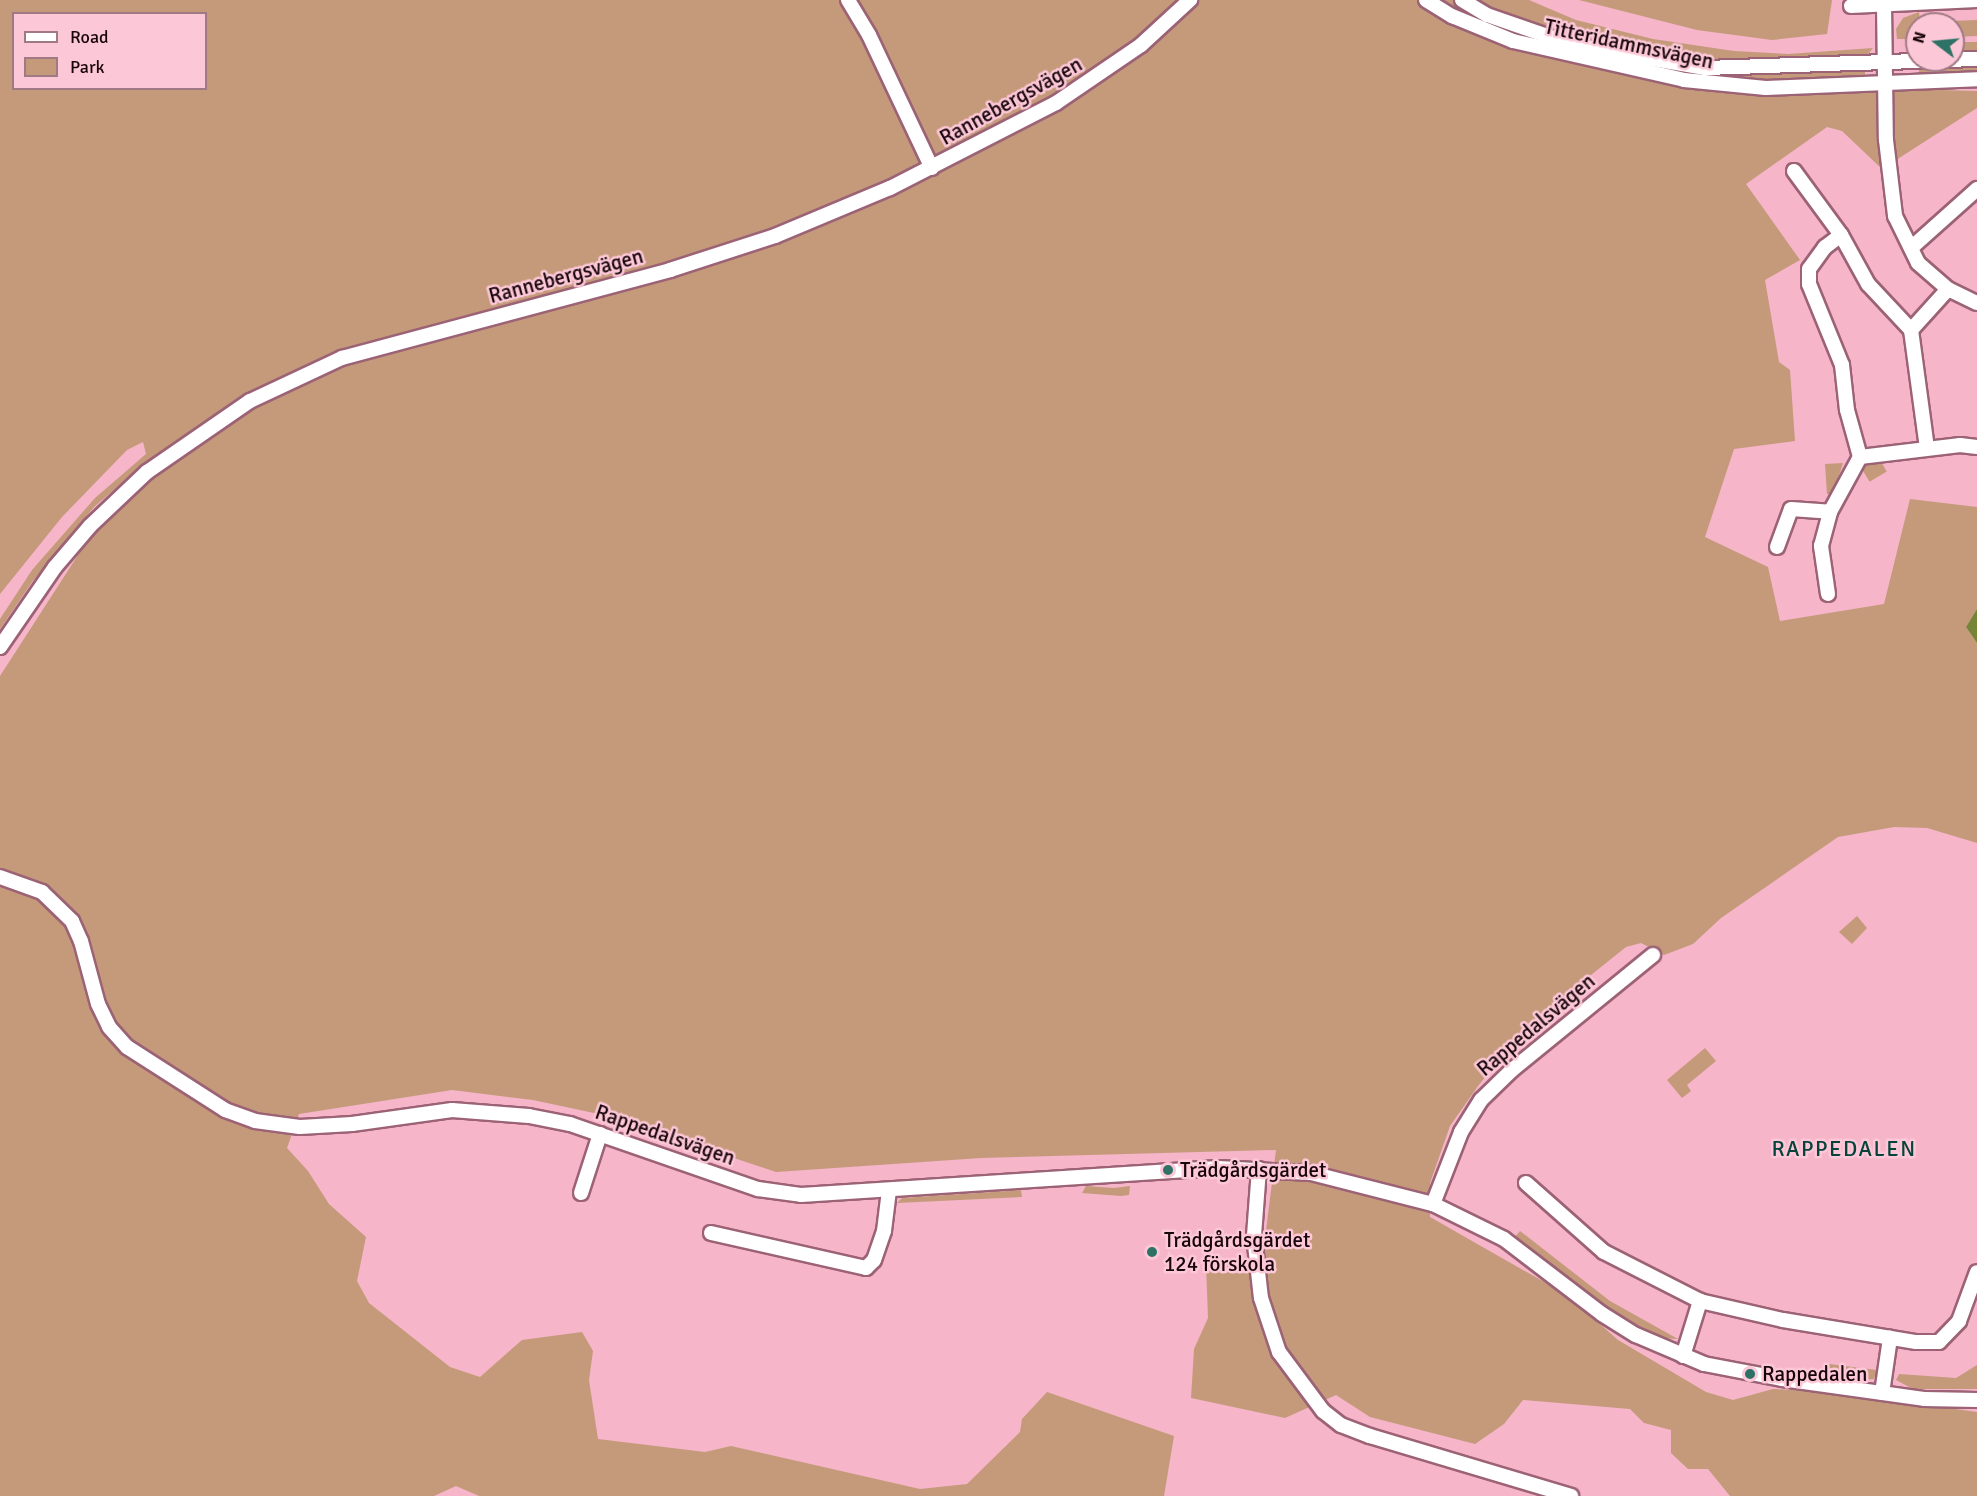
<!DOCTYPE html>
<html>
<head>
<meta charset="utf-8">
<style>
	body { margin:0 }
	#map { position:relative; width:1977px; height:1496px; overflow:hidden; background:#f6b5c9; font-family:Signika,sans-serif }
	div>[style] { position:absolute }
	[style*='--x'] { left:calc(var(--x)*1px); top:calc(var(--y)*1px); width:calc(var(--w)*1px); rotate:calc(var(--a)*1deg) }
	.green>* { inset:0; background:#c49a7a; transform-origin:0 0 }
	.water>* { inset:0; background:#758436 }
	.roads { filter:drop-shadow(2px 0 #9c6275) drop-shadow(-2px 0 #9c6275) drop-shadow(0 2px #9c6275) drop-shadow(0 -2px #9c6275) }
	.street>* { height:14px; margin:-7px; padding:0 7px; transform-origin:7px; border-radius:7px; background:#fff }
	.dots>* { width:16px; height:16px; translate:-50% -50%; box-sizing:border-box; border:3px solid #fcc7d7; border-radius:50% }
	span { translate:-50% -50%; white-space:nowrap; text-align:center; line-height:1.15; -webkit-text-stroke:5px #fcc7d7; paint-order:stroke }
	.street-label { font-size:21px; color:#18050b }
	.poi-label { font-size:21px; color:#18050b }
	.left { translate:0 -50%; text-align:left }
	.neighbourhood-label { font-size:22px; color:#07433a; letter-spacing:1.5px }
	.legend { position:absolute; left:12px; top:12px; width:195px; height:78px; box-sizing:border-box; background:#fcc7d7; border:2px solid #a17985; margin:0; padding:8px 10px; list-style:none; font-size:18px; color:#18050b }
	.legend li { display:flex; align-items:center; gap:12px; height:30px }
	.legend b { width:30px; border:2px solid #a17985 }
	.north { position:absolute; left:1905px; top:12px; width:60px; height:60px; box-sizing:border-box; background:#fcc7d7; border:2px solid #a17985; border-radius:50%; rotate:286deg; font-size:16px; font-weight:700; line-height:24px; text-align:center; color:#18050b }
	.north::after { content:''; display:block; margin:auto; width:21px; height:27px; background:#2e7265; clip-path:polygon(50% 0,100% 100%,50% 72%,0 100%) }
</style>
</head>
<body>
<div id="map">
	<div class="green">
		<div style="clip-path:polygon(evenodd,0 0,1529px 0,1576px 20px,1653px 39px,1734px 51px,1788px 54px,1873px 48px,1865px 58px,1865px 88px,1977px 91px,1977px 108px,1882px 169px,1842px 131px,1827px 127px,1746px 184px,1800px 260px,1765px 280px,1779px 362px,1790px 370px,1795px 441px,1734px 449px,1705px 537px,1768px 567px,1780px 621px,1884px 604px,1910px 499px,1977px 507px,1977px 609px,1966px 627px,1977px 643px,1977px 843px,1927px 828px,1894px 827px,1838px 837px,1721px 918px,1693px 944px,1664px 955px,1641px 943px,1626px 947px,1526px 1027px,1478px 1086px,1450px 1126px,1430px 1183px,1430px 1217px,1567px 1295px,1618px 1340px,1706px 1392px,1733px 1400px,1773px 1389px,1834px 1392px,1977px 1412px,1977px 1496px,1730px 1496px,1708px 1469px,1688px 1469px,1671px 1453px,1671px 1430px,1644px 1423px,1630px 1409px,1523px 1400px,1504px 1424px,1475px 1444px,1370px 1417px,1336px 1395px,1285px 1418px,1191px 1398px,1194px 1349px,1208px 1318px,1206px 1264px,1263px 1255px,1276px 1150px,981px 1158px,776px 1172px,608px 1116px,533px 1100px,452px 1090px,299px 1114px,287px 1148px,308px 1171px,329px 1204px,366px 1237px,357px 1281px,369px 1303px,450px 1367px,480px 1377px,522px 1340px,582px 1332px,593px 1351px,589px 1380px,598px 1439px,705px 1452px,731px 1446px,920px 1489px,967px 1484px,1020px 1432px,1022px 1419px,1047px 1392px,1174px 1436px,1164px 1496px,479px 1496px,456px 1486px,434px 1496px,0 1496px,0 676px,89px 538px,152px 479px,147px 461px,94px 507px,32px 582px,0 629px,0 619px,32px 570px,95px 498px,146px 454px,143px 442px,127px 450px,62px 517px,0 594px,0 0,14px 14px,206px 14px,206px 88px,14px 88px,14px 14px)"></div>
		<div style="clip-path:polygon(1579px 0,1832px 0,1827px 34px,1772px 40px,1697px 30px)"></div>
		<div style="clip-path:polygon(1919px 12px,1920px 22px,1977px 20px,1977px 36px,1953px 37px,1953px 24px,1917px 24px,1917px 39px,1897px 39px,1896px 29px,1903px 18px)"></div>
		<div style="left:1977px;top:42px;width:11px;height:24px;rotate:90deg"></div>
		<div style="left:1977px;top:65px;width:10px;height:58px;rotate:90deg"></div>
		<div style="left:1878px;top:457px;width:17px;height:20px;rotate:59deg"></div>
		<div style="clip-path:polygon(1843px 463px,1833px 494px,1827px 494px,1825px 464px)"></div>
		<div style="clip-path:polygon(1857px 916px,1867px 928px,1852px 944px,1839px 932px)"></div>
		<div style="clip-path:polygon(1705px 1048px,1716px 1061px,1687px 1085px,1691px 1091px,1682px 1098px,1667px 1080px)"></div>
		<div style="clip-path:polygon(1086px 1186px,1114px 1188px,1130px 1186px,1129px 1195px,1121px 1196px,1082px 1193px)"></div>
		<div style="clip-path:polygon(1021px 1190px,1022px 1197px,897px 1203px,902px 1198px)"></div>
		<div style="clip-path:polygon(1520px 1231px,1610px 1301px,1678px 1339px,1661px 1338px,1611px 1310px,1514px 1238px)"></div>
		<div style="clip-path:polygon(1829px 1364px,1877px 1370px,1877px 1371px,1874px 1379px,1860px 1380px,1827px 1371px)"></div>
		<div style="clip-path:polygon(1977px 1365px,1977px 1389px,1913px 1389px,1896px 1380px,1899px 1374px,1956px 1378px)"></div>
	</div>
	<div class="water">
		<div style="clip-path:polygon(1977px 609px,1977px 643px,1966px 627px)"></div>
	</div>
	<div class="roads">
		<div class="street">
			<div style="--x:848;--y:0;--w:41;--a:59"></div>
			<div style="--x:869;--y:35;--w:147;--a:64.7"></div>
			<div style="--x:1426;--y:0;--w:31;--a:32"></div>
			<div style="--x:1452;--y:16;--w:66;--a:22.3"></div>
			<div style="--x:1513;--y:41;--w:175;--a:12.8"></div>
			<div style="--x:1684;--y:80;--w:82;--a:5.6"></div>
			<div style="--x:1766;--y:88;--w:211;--a:-2.4"></div>
			<div style="--x:1462;--y:0;--w:29;--a:31"></div>
			<div style="--x:1487;--y:15;--w:91;--a:19.2"></div>
			<div style="--x:1573;--y:45;--w:134;--a:9.9"></div>
			<div style="--x:1705;--y:68;--w:272;--a:-1.9"></div>
			<div style="--x:1884;--y:5;--w:135;--a:89.2"></div>
			<div style="--x:1886;--y:140;--w:77;--a:83.2"></div>
			<div style="--x:1895;--y:216;--w:52;--a:63.9"></div>
			<div style="--x:1918;--y:263;--w:40;--a:41"></div>
			<div style="--x:1948;--y:289;--w:32;--a:26"></div>
			<div style="--x:1851;--y:6;--w:126;--a:-2.7"></div>
			<div style="--x:1794;--y:171;--w:79;--a:53.7"></div>
			<div style="--x:1841;--y:235;--w:56;--a:61.1"></div>
			<div style="--x:1868;--y:284;--w:63;--a:46.9"></div>
			<div style="--x:1911;--y:330;--w:119;--a:82.3"></div>
			<div style="--x:1841;--y:235;--w:20;--a:143"></div>
			<div style="--x:1825;--y:247;--w:27;--a:126"></div>
			<div style="--x:1809;--y:269;--w:15;--a:90"></div>
			<div style="--x:1809;--y:284;--w:87;--a:67.8"></div>
			<div style="--x:1842;--y:365;--w:45;--a:83.7"></div>
			<div style="--x:1847;--y:410;--w:49;--a:74.5"></div>
			<div style="--x:1911;--y:248;--w:89;--a:-41.8"></div>
			<div style="--x:1911;--y:330;--w:55;--a:-47.9"></div>
			<div style="--x:1777;--y:547;--w:40;--a:-69.8"></div>
			<div style="--x:1791;--y:509;--w:39;--a:4"></div>
			<div style="--x:1828;--y:594;--w:49;--a:-98.3"></div>
			<div style="--x:1821;--y:546;--w:35;--a:-75"></div>
			<div style="--x:1830;--y:512;--w:63;--a:-61.4"></div>
			<div style="--x:1860;--y:457;--w:101;--a:-6.8"></div>
			<div style="--x:1960;--y:445;--w:17;--a:7"></div>
			<div style="--x:0;--y:647;--w:97;--a:-55.5"></div>
			<div style="--x:55;--y:567;--w:54;--a:-49.5"></div>
			<div style="--x:90;--y:526;--w:79;--a:-43.5"></div>
			<div style="--x:147;--y:472;--w:125;--a:-34.6"></div>
			<div style="--x:250;--y:401;--w:102;--a:-25.1"></div>
			<div style="--x:342;--y:358;--w:340;--a:-15"></div>
			<div style="--x:670;--y:270;--w:110;--a:-17.9"></div>
			<div style="--x:775;--y:236;--w:125;--a:-22.7"></div>
			<div style="--x:890;--y:188;--w:186;--a:-27.1"></div>
			<div style="--x:1056;--y:103;--w:103;--a:-34.3"></div>
			<div style="--x:1141;--y:45;--w:67;--a:-42.6"></div>
			<div style="--x:0;--y:877;--w:45;--a:19.7"></div>
			<div style="--x:42;--y:892;--w:42;--a:44"></div>
			<div style="--x:72;--y:921;--w:22;--a:66"></div>
			<div style="--x:81;--y:941;--w:65;--a:74.9"></div>
			<div style="--x:98;--y:1004;--w:25;--a:64"></div>
			<div style="--x:109;--y:1027;--w:27;--a:48"></div>
			<div style="--x:127;--y:1047;--w:117;--a:32.7"></div>
			<div style="--x:225;--y:1110;--w:32;--a:20"></div>
			<div style="--x:255;--y:1121;--w:45;--a:7.6"></div>
			<div style="--x:300;--y:1127;--w:52;--a:-3.3"></div>
			<div style="--x:352;--y:1124;--w:101;--a:-8"></div>
			<div style="--x:452;--y:1110;--w:77;--a:4.5"></div>
			<div style="--x:529;--y:1116;--w:42;--a:11"></div>
			<div style="--x:570;--y:1124;--w:199;--a:19.1"></div>
			<div style="--x:758;--y:1189;--w:43;--a:7.9"></div>
			<div style="--x:801;--y:1195;--w:418;--a:-3.7"></div>
			<div style="--x:1218;--y:1168;--w:93;--a:3.1"></div>
			<div style="--x:1311;--y:1173;--w:126;--a:14.3"></div>
			<div style="--x:1433;--y:1204;--w:79;--a:26.2"></div>
			<div style="--x:1504;--y:1239;--w:123;--a:37.4"></div>
			<div style="--x:1602;--y:1314;--w:40;--a:32"></div>
			<div style="--x:1636;--y:1335;--w:74;--a:23.1"></div>
			<div style="--x:1704;--y:1364;--w:79;--a:10.9"></div>
			<div style="--x:1782;--y:1379;--w:143;--a:8"></div>
			<div style="--x:1924;--y:1399;--w:53;--a:1.1"></div>
			<div style="--x:1259;--y:1169;--w:67;--a:94.3"></div>
			<div style="--x:1254;--y:1236;--w:62;--a:83.6"></div>
			<div style="--x:1261;--y:1298;--w:57;--a:71.6"></div>
			<div style="--x:1279;--y:1352;--w:74;--a:53.3"></div>
			<div style="--x:1323;--y:1411;--w:23;--a:38"></div>
			<div style="--x:1341;--y:1425;--w:31;--a:21"></div>
			<div style="--x:1370;--y:1436;--w:210;--a:16.6"></div>
			<div style="--x:1526;--y:1183;--w:104;--a:41.5"></div>
			<div style="--x:1604;--y:1252;--w:108;--a:27"></div>
			<div style="--x:1700;--y:1301;--w:85;--a:12.9"></div>
			<div style="--x:1783;--y:1320;--w:135;--a:9.4"></div>
			<div style="--x:1916;--y:1342;--w:23;--a:0"></div>
			<div style="--x:1939;--y:1342;--w:29;--a:-46"></div>
			<div style="--x:1959;--y:1321;--w:52;--a:-69.8"></div>
			<div style="--x:581;--y:1193;--w:62;--a:-72.1"></div>
			<div style="--x:1433;--y:1204;--w:77;--a:-68.7"></div>
			<div style="--x:1461;--y:1132;--w:38;--a:-58"></div>
			<div style="--x:1481;--y:1100;--w:43;--a:-44.1"></div>
			<div style="--x:1512;--y:1070;--w:182;--a:-39.2"></div>
			<div style="--x:711;--y:1233;--w:159;--a:12.7"></div>
			<div style="--x:866;--y:1268;--w:11;--a:-45"></div>
			<div style="--x:874;--y:1260;--w:31;--a:-71"></div>
			<div style="--x:884;--y:1231;--w:39;--a:-83"></div>
			<div style="--x:1683;--y:1356;--w:58;--a:-72.8"></div>
			<div style="--x:1882;--y:1393;--w:56;--a:-81.7"></div>
		</div>
	</div>
	<div class="dots">
		<div style="left:1168px;top:1170px;background:#2e7265"></div>
		<div style="left:1152px;top:1252px;background:#2e7265"></div>
		<div style="left:1750px;top:1374px;background:#2e7265"></div>
	</div>
	<div class="street-label">
		<span style="left:1629px;top:44px;rotate:12deg">Titteridammsvägen</span>
		<span style="left:1011px;top:101px;rotate:-29deg">Rannebergsvägen</span>
		<span style="left:566px;top:276px;rotate:-15deg">Rannebergsvägen</span>
		<span style="left:1536px;top:1025px;rotate:-40deg">Rappedalsvägen</span>
		<span style="left:665px;top:1135px;rotate:19deg">Rappedalsvägen</span>
	</div>
	<div class="poi-label">
		<span class="left" style="left:1180px;top:1170px">Trädgårdsgärdet</span>
		<span class="left" style="left:1164px;top:1252px">Trädgårdsgärdet<br>124 förskola</span>
		<span class="left" style="left:1762px;top:1374px">Rappedalen</span>
	</div>
	<div class="neighbourhood-label">
		<span style="left:1844px;top:1149px">RAPPEDALEN</span>
	</div>
	<ul class="legend">
	<li><b style="height:8px;background:#fff"></b>Road</li>
	<li><b style="height:16px;background:#c49a7a"></b>Park</li>
	</ul>
	<div class="north">N</div>
</div>
</body>
</html>
